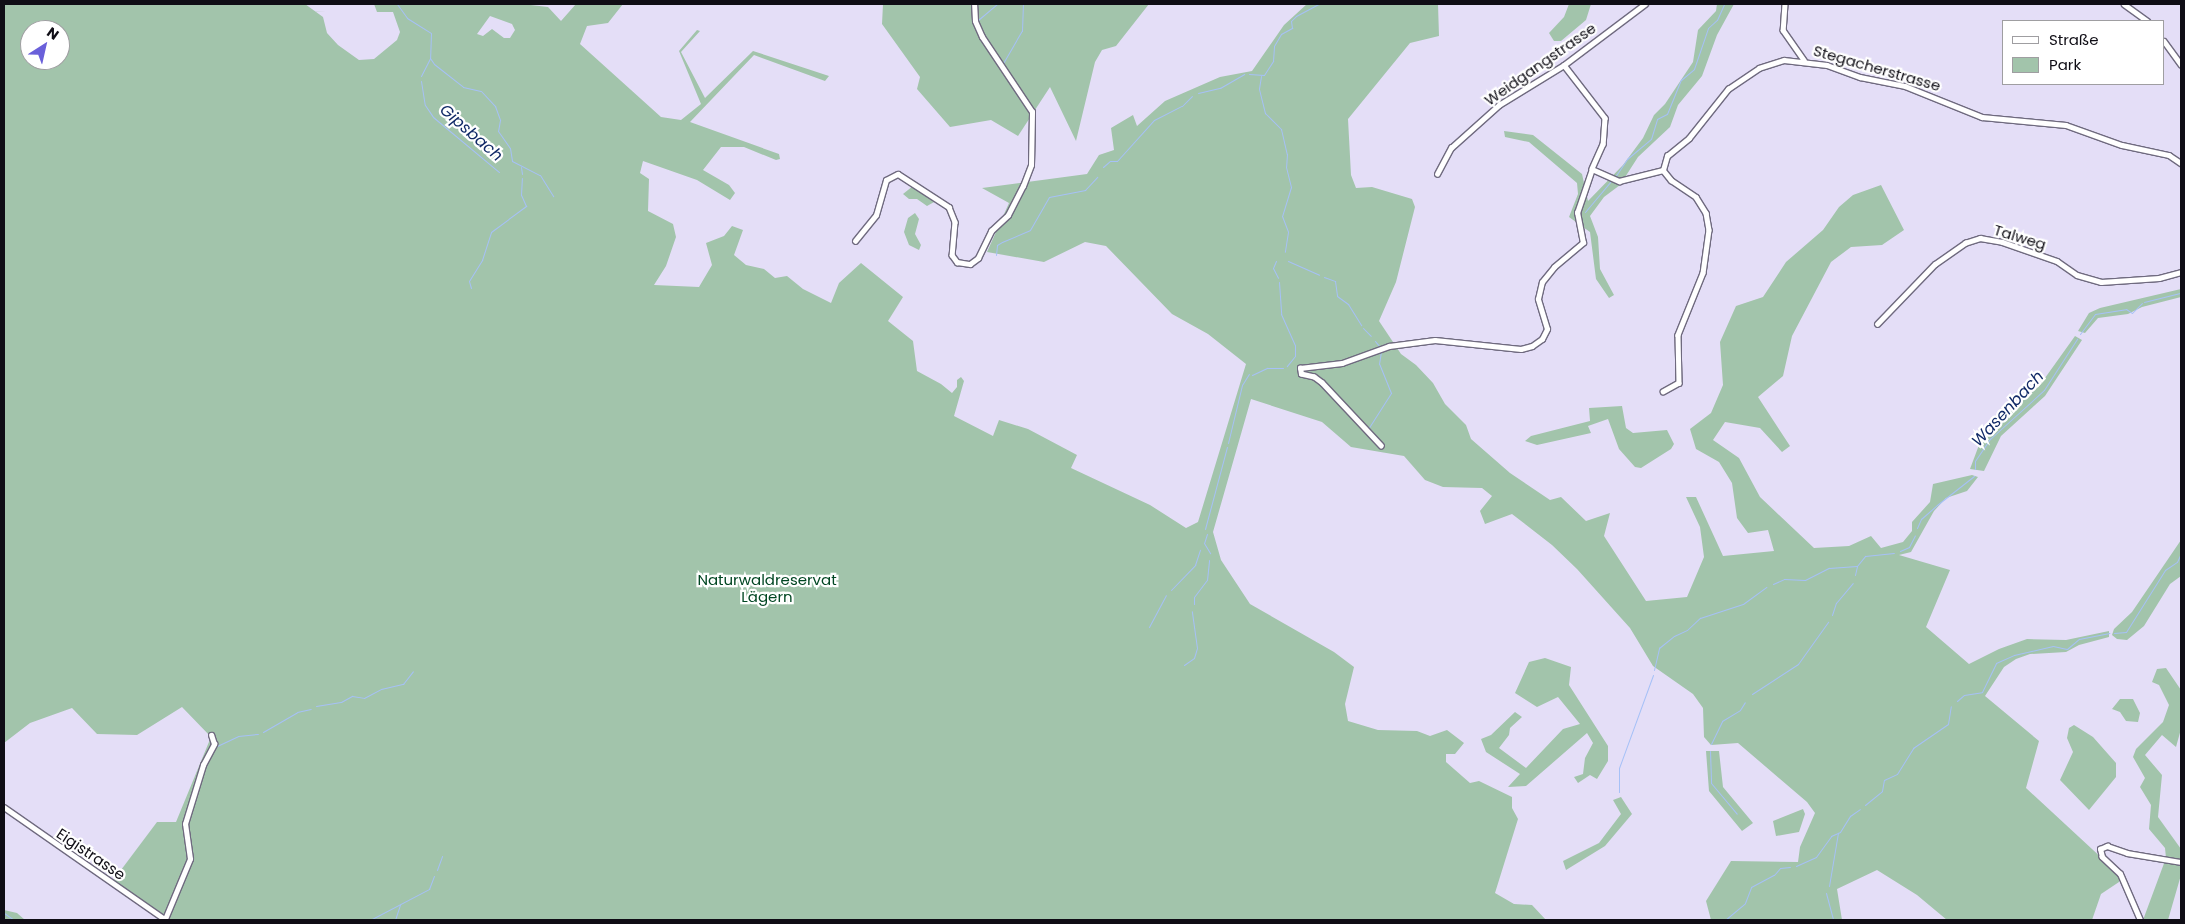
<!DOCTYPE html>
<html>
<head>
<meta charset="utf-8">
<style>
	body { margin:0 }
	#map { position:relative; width:2185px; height:924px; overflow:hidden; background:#e4def7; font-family:Poppins,sans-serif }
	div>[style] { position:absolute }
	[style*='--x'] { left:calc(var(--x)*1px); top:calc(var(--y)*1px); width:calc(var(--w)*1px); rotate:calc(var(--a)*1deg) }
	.green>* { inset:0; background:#a2c4ab }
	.stream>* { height:1px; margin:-0.5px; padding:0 0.5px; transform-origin:0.5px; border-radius:0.5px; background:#a6c1f7 }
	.roads { filter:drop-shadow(1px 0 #6f6a7f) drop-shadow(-1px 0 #6f6a7f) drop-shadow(0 1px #6f6a7f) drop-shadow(0 -1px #6f6a7f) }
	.minor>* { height:4.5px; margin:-2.25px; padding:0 2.25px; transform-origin:2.25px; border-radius:2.25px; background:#fff }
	span { translate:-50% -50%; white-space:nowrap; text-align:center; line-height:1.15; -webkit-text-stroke:4.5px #fff; paint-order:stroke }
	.street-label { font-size:15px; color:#0f0d15 }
	.park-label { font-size:15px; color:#004622 }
	.water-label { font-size:16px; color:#112a67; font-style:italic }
	.frame { position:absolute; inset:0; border:5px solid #0f0d15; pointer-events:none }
	.legend { position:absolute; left:2002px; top:20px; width:162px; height:65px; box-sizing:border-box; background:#fff; border:1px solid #9f9ea1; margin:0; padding:6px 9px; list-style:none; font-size:15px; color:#0f0d15 }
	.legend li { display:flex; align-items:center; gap:10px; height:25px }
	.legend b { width:25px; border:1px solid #9f9ea1 }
	.north { position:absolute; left:20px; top:20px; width:50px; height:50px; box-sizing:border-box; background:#fff; border:1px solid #9f9ea1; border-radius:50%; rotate:35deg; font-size:14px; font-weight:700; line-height:20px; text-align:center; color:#0f0d15 }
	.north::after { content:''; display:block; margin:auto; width:18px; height:22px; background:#6a60da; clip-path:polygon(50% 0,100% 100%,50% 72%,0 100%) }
</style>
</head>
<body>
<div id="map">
	<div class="green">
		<div style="clip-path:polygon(evenodd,4px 4px,305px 4px,323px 17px,327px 33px,338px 45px,359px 60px,374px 59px,397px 40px,400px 32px,393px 12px,377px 12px,374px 4px,522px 4px,548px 7px,561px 21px,576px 4px,623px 4px,608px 23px,587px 26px,580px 44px,661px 117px,681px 120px,701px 104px,679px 51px,697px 30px,700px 31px,681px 52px,705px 98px,753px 51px,829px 76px,825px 81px,754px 55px,690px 122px,779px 154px,780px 159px,776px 160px,744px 147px,721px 147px,703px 170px,729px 185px,735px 193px,730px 200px,697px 180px,643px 161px,640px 173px,649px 179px,648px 211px,673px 224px,676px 237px,666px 266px,654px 285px,699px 287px,712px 265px,706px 243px,724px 236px,732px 226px,743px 230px,734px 255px,746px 265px,764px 269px,775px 278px,787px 276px,803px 289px,831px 303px,839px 283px,861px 263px,903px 297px,888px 321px,913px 341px,917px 371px,941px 384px,952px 393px,957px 387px,957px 380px,961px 377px,964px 381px,954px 416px,993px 436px,999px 420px,1028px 429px,1077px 455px,1071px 468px,1150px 505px,1186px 528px,1198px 522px,1246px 364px,1208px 334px,1172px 314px,1106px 246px,1085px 242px,1044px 262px,987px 252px,1009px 203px,982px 188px,1087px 174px,1099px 155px,1114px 150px,1111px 128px,1133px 115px,1137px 126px,1165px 101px,1220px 77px,1252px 71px,1284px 25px,1307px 4px,1438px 4px,1439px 36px,1410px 43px,1348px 119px,1351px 175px,1356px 188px,1372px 187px,1412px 199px,1415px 207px,1396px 282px,1379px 321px,1401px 354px,1416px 365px,1433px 383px,1445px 404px,1466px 425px,1471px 439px,1510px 473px,1550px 500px,1561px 497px,1586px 521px,1610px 513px,1604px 536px,1646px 601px,1687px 597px,1704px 557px,1700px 527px,1686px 497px,1696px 497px,1723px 556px,1774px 551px,1768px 530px,1748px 533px,1737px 518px,1732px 483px,1719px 462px,1696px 449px,1690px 429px,1711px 413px,1723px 385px,1720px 342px,1736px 306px,1763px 297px,1786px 262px,1823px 230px,1839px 207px,1853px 195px,1881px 185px,1904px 230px,1882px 245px,1851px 247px,1831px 262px,1792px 336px,1783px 376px,1758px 397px,1790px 446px,1782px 452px,1760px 428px,1725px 422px,1713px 440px,1739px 458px,1760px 497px,1814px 548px,1849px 546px,1871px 536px,1881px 548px,1903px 542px,1912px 531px,1912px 522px,1930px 502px,1933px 484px,1972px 475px,1978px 477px,1967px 491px,1946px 498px,1934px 511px,1911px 552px,1899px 555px,1950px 570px,1926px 627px,1969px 664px,1999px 649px,2027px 639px,2066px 640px,2109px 631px,2109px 637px,2079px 645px,2066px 652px,2030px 654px,2016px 659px,2004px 667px,1985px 696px,2039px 741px,2026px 788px,2119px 874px,2119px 882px,2101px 894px,2092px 920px,1947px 920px,1917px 895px,1877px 870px,1837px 889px,1842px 920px,1711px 920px,1706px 901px,1731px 861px,1798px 862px,1800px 847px,1815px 813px,1807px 802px,1738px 743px,1711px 745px,1704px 737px,1703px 708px,1693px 694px,1653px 666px,1630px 628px,1577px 569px,1552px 545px,1512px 514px,1485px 524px,1480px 511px,1492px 496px,1482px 488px,1443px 487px,1425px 480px,1404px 456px,1351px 447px,1322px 422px,1251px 399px,1213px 532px,1221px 560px,1250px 604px,1334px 652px,1354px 667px,1345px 704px,1348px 721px,1378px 730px,1417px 731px,1430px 736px,1447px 730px,1464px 743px,1455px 754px,1446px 754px,1446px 762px,1470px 783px,1479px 781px,1512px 797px,1512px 808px,1518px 819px,1495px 893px,1514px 904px,1532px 905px,1546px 920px,166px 920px,112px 882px,157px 822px,176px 822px,211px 737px,182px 707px,137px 735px,97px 734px,72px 708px,30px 723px,4px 743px,4px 4px,490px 16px,512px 24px,515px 30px,510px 38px,504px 38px,492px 29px,483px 36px,477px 34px,490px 16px,4px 4px,30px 30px,60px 30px,60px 60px,30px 60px,30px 30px)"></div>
		<div style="clip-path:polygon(883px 4px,1149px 4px,1116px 46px,1102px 50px,1095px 62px,1076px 141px,1050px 87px,1018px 136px,991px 120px,950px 127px,917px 89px,920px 77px,882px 24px)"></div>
		<div style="clip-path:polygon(1569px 4px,1591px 4px,1586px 20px,1561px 41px,1554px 41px,1549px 33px,1564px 17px)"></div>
		<div style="clip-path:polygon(1717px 4px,1734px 4px,1717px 35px,1702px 76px,1678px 105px,1670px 127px,1638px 157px,1620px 185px,1604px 197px,1590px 216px,1598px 237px,1600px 269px,1614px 295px,1609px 298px,1596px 279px,1590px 232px,1569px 217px,1578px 194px,1577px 183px,1529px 142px,1505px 137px,1504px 131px,1533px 135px,1582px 174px,1588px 201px,1623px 165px,1643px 138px,1654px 115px,1665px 104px,1693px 62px,1698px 30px,1716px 11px)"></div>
		<div style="clip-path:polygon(913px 186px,918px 190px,936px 201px,927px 206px,917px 199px,909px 199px,903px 194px)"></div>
		<div style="clip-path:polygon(915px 213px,919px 219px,915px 234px,921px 245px,919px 250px,909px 245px,904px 232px,908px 218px)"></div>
		<div style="clip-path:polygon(2181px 289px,2181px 297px,2142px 307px,2128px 314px,2098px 318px,2085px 333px,2078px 331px,2089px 313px,2100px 308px)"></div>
		<div style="clip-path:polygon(2075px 336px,2082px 340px,2045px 396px,2001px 436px,1984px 471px,1970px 469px,1982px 437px,2040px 385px)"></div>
		<div style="clip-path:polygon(1622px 406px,1626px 428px,1633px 433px,1667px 430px,1674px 444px,1671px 449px,1641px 468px,1635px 467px,1619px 449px,1608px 419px,1588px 426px,1591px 433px,1537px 445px,1525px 441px,1531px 436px,1590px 421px,1589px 408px)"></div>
		<div style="clip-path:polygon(2181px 540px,2181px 576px,2170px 584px,2144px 626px,2127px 640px,2117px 639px,2112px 635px,2114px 629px,2132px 612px)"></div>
		<div style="clip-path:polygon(1545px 658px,1571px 667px,1569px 685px,1608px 746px,1608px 761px,1597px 779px,1590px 775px,1578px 783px,1574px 777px,1583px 774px,1585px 758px,1593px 743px,1587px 733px,1526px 786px,1508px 787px,1520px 774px,1486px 752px,1481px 739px,1491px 735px,1515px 712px,1522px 717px,1510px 728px,1509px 735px,1499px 748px,1526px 768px,1563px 729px,1580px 724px,1558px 697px,1537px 707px,1515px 693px,1529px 662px)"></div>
		<div style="clip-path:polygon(2166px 668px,2181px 690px,2181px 729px,2176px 747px,2162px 735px,2145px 755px,2162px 775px,2158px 817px,2181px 849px,2181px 875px,2168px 920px,2143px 920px,2166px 858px,2165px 848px,2149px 829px,2151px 805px,2140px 787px,2145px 778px,2133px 757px,2136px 749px,2163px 722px,2169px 705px,2159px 685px,2152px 682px,2157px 669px)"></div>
		<div style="clip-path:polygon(2120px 699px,2133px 699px,2140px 713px,2138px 722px,2126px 721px,2120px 712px,2112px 709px)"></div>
		<div style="clip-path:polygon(2074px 725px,2093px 737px,2116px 763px,2116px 777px,2089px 810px,2060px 780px,2073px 752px,2067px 738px,2069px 728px)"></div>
		<div style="clip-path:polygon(1706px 751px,1719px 751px,1723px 787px,1753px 823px,1742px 831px,1709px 791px)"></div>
		<div style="clip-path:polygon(1621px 797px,1632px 814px,1605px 846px,1566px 870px,1563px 861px,1599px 843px,1621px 814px,1613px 800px)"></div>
		<div style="clip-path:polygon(1803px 809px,1805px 814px,1799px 832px,1776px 836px,1773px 821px)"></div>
		<div style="clip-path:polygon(4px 910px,17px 913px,25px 920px,4px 920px)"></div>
	</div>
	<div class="stream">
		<div style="--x:397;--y:4;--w:17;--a:54"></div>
		<div style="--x:407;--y:18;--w:28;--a:32"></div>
		<div style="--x:431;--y:33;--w:25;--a:92"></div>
		<div style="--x:430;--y:58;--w:7;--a:56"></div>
		<div style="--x:434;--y:64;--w:37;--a:38"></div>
		<div style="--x:463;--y:87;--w:18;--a:13"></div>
		<div style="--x:481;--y:91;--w:21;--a:47"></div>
		<div style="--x:495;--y:106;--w:15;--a:70"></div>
		<div style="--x:500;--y:120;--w:11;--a:100"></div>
		<div style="--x:498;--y:131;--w:21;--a:55"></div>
		<div style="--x:510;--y:148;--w:13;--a:81"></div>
		<div style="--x:512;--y:161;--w:31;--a:27"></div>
		<div style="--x:540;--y:175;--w:25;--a:58"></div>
		<div style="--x:978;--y:20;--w:25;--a:-40"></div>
		<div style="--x:1002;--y:65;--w:39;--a:-60"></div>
		<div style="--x:1022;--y:31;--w:27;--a:-88"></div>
		<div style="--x:1249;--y:74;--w:15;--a:4"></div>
		<div style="--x:1264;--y:75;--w:17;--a:-57"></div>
		<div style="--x:1273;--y:61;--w:15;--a:-86"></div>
		<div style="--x:1274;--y:46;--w:14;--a:-60"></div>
		<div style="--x:1281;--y:34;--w:13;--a:-29"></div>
		<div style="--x:1292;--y:28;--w:7;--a:-98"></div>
		<div style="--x:1291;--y:21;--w:7;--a:-45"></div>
		<div style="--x:1296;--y:16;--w:26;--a:-28"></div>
		<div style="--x:421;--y:76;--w:20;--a:-63"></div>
		<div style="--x:1261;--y:76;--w:13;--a:99"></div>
		<div style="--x:1259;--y:89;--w:25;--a:76"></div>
		<div style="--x:1265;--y:113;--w:23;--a:45"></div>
		<div style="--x:1281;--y:129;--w:26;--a:77"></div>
		<div style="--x:1287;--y:154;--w:13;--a:94"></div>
		<div style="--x:1286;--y:167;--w:21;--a:76"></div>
		<div style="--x:1291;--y:187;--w:30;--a:107"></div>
		<div style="--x:1282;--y:216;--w:17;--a:69"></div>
		<div style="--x:1288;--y:232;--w:20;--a:99"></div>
		<div style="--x:421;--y:81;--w:24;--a:81"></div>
		<div style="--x:425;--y:105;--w:14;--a:56"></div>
		<div style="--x:433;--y:117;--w:86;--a:39.8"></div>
		<div style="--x:1198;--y:93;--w:23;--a:-13"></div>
		<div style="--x:1220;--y:88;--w:28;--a:-30"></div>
		<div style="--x:521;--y:167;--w:7;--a:82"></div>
		<div style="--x:1103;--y:167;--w:9;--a:-41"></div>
		<div style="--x:1110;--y:161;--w:7;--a:0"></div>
		<div style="--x:1117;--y:161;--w:55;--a:-47.9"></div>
		<div style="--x:1154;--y:120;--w:31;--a:-27"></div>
		<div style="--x:1182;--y:106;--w:14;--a:-45"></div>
		<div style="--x:1615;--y:177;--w:22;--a:-56"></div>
		<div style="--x:1627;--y:159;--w:31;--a:-40"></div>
		<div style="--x:1651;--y:139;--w:21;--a:-73"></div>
		<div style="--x:1657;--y:119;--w:11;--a:-27"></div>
		<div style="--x:1667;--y:114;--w:37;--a:-68"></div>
		<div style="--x:1681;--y:80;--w:17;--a:-40"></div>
		<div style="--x:1694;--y:69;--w:43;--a:-71.1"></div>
		<div style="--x:1708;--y:28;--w:12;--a:-42"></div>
		<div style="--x:1717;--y:20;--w:17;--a:-66"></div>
		<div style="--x:1585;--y:212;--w:39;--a:-50"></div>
		<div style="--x:996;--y:255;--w:10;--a:-84"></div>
		<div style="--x:997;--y:245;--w:6;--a:-31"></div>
		<div style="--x:1002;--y:242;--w:30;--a:-23"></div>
		<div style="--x:1030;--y:230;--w:38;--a:-60"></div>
		<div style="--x:1049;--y:197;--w:37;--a:-11"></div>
		<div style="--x:1085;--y:190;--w:18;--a:-47"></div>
		<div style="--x:1276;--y:261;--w:8;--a:113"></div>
		<div style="--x:1273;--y:268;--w:11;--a:63"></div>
		<div style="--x:1288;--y:261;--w:34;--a:24"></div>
		<div style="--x:1324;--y:277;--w:12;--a:20"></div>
		<div style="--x:1335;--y:281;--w:15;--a:82"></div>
		<div style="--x:1337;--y:296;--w:14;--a:36"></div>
		<div style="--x:1348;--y:304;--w:25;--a:58"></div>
		<div style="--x:1279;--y:282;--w:32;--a:86"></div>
		<div style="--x:1281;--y:314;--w:34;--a:66"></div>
		<div style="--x:1295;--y:345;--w:11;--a:90"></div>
		<div style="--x:1295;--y:356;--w:13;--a:129"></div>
		<div style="--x:471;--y:288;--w:7;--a:-106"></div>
		<div style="--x:469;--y:281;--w:25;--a:-58"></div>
		<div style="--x:482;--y:260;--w:29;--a:-72"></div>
		<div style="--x:491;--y:232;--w:44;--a:-36.6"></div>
		<div style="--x:526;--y:206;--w:12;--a:-114"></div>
		<div style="--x:521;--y:195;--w:17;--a:-87"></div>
		<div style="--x:2144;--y:302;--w:38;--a:-14"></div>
		<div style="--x:1363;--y:328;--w:11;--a:45"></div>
		<div style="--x:2080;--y:334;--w:25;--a:-53"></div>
		<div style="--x:2095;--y:314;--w:31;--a:-9"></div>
		<div style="--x:2126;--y:309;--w:7;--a:34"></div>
		<div style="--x:2132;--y:313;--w:14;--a:-45"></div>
		<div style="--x:1375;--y:341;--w:6;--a:51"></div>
		<div style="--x:1252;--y:375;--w:17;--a:-25"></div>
		<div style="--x:1267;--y:368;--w:16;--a:0"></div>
		<div style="--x:1368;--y:429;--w:43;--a:-57.4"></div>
		<div style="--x:1391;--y:393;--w:31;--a:-112"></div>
		<div style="--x:1379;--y:364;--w:13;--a:-81"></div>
		<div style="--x:1228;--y:443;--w:60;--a:-76.4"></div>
		<div style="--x:1242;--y:385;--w:13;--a:-58"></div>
		<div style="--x:1975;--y:469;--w:8;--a:-90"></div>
		<div style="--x:1975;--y:461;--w:27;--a:-56"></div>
		<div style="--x:1990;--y:439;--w:73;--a:-42.2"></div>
		<div style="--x:2044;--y:390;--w:61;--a:-57.1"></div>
		<div style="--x:1917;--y:528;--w:10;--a:-66"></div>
		<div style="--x:1921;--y:519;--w:21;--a:-41"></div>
		<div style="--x:1937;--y:505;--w:47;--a:-38.1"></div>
		<div style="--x:1205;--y:529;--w:85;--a:-75"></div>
		<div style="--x:1207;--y:534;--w:9;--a:108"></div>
		<div style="--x:1204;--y:543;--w:12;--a:59"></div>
		<div style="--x:1900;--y:551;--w:10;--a:-24"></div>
		<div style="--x:1909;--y:547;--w:13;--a:-63"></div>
		<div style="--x:1855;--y:575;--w:9;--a:-77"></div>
		<div style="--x:1857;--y:566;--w:13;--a:-51"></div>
		<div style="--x:1865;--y:556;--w:29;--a:-6"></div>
		<div style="--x:1773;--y:584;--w:12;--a:-24"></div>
		<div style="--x:1784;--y:579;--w:21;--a:3"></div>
		<div style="--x:1805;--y:580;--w:27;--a:-27"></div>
		<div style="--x:1829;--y:568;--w:28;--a:-4"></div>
		<div style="--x:1171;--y:590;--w:35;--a:-46"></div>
		<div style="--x:1195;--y:565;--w:16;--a:-72"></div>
		<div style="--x:1194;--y:604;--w:7;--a:-90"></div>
		<div style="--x:1194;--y:597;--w:21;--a:-53"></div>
		<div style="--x:1207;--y:580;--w:20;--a:-84"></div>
		<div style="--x:1832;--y:615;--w:13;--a:-72"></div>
		<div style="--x:1836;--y:603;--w:26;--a:-50"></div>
		<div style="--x:1149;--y:627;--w:36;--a:-62"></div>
		<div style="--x:2114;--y:633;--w:12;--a:-5"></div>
		<div style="--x:2126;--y:632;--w:73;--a:-57.8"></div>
		<div style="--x:2165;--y:570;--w:14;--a:-34"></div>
		<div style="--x:2177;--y:562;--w:10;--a:-66"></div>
		<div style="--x:1184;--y:665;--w:12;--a:-35"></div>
		<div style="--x:1194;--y:658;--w:10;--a:-73"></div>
		<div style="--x:1197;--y:648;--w:37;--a:-98"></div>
		<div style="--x:1654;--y:670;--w:23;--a:-77"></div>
		<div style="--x:1659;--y:648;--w:19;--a:-39"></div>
		<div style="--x:1674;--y:636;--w:14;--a:-25"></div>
		<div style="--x:1687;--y:630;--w:18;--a:-43"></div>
		<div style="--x:1700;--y:618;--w:45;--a:-18"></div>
		<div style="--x:1743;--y:604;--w:29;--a:-36"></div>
		<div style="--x:1752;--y:694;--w:55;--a:-33.1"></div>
		<div style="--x:1798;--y:664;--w:52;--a:-54.5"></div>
		<div style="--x:1957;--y:701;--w:9;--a:-41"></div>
		<div style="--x:1964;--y:695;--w:18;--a:-9"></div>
		<div style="--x:1982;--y:692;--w:32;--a:-64"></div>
		<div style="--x:1996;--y:663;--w:20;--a:-24"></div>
		<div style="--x:2014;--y:655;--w:40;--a:-13"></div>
		<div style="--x:2053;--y:646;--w:14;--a:12"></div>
		<div style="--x:2067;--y:649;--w:16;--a:-40"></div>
		<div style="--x:2079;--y:639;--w:31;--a:-11"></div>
		<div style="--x:316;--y:706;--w:25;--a:-9"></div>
		<div style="--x:341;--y:702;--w:13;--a:-29"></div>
		<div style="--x:352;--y:696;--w:12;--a:9"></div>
		<div style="--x:364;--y:698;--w:19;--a:-28"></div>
		<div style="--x:381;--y:689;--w:23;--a:-13"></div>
		<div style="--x:403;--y:684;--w:16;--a:-52"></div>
		<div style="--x:263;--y:732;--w:39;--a:-30"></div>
		<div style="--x:297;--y:712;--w:14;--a:-12"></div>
		<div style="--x:1711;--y:744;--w:25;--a:-64"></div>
		<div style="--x:1722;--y:721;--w:21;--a:-31"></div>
		<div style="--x:1740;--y:710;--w:9;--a:-58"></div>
		<div style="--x:217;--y:746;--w:23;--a:-25"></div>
		<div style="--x:238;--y:736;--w:20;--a:-6"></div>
		<div style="--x:1710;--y:751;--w:32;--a:88"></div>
		<div style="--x:1711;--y:783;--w:40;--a:50"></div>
		<div style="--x:212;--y:753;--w:2;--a:-63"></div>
		<div style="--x:1619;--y:792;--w:24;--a:-90"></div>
		<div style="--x:1619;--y:768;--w:99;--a:-69.9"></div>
		<div style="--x:1865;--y:805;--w:22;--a:-39"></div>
		<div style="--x:1882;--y:791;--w:11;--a:-80"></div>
		<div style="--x:1884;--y:780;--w:14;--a:-25"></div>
		<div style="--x:1897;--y:774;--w:31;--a:-58"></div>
		<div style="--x:1913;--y:748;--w:42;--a:-34.4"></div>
		<div style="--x:1948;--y:724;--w:18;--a:-81"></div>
		<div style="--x:185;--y:816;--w:56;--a:-73.5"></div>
		<div style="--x:183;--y:825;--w:16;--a:83"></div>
		<div style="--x:1796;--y:866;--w:22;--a:-24"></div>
		<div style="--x:1816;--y:857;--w:26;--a:-54"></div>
		<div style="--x:1831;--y:836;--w:10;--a:-24"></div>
		<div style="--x:1840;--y:832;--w:19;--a:-58"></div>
		<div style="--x:1850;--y:816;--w:12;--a:-35"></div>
		<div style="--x:437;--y:870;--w:15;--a:-70"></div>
		<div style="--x:1829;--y:886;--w:54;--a:-80.4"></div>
		<div style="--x:1826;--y:893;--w:28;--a:75"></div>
		<div style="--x:4;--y:913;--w:12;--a:35"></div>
		<div style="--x:370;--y:920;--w:67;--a:-27.7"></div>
		<div style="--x:429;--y:889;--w:14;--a:-69"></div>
		<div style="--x:395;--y:920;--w:16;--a:-72"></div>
		<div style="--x:1725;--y:920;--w:26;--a:-40"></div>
		<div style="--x:1745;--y:903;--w:17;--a:-69"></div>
		<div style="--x:1751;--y:887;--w:26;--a:-28"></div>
		<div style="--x:1774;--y:875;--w:9;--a:-49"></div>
		<div style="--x:1780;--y:868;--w:10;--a:-6"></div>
	</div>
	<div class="roads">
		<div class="minor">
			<div style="--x:1785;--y:4;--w:26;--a:94"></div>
			<div style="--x:1783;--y:30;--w:37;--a:55"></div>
			<div style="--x:2124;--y:4;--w:29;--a:36"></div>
			<div style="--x:2164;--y:41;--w:29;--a:54"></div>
			<div style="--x:1564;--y:65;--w:67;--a:52.3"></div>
			<div style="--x:1605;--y:118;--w:26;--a:94"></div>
			<div style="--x:1603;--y:144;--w:27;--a:114"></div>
			<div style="--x:1663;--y:170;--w:15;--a:-74"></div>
			<div style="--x:1667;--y:156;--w:28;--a:-39"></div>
			<div style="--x:1689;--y:138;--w:63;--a:-51.5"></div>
			<div style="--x:1728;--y:89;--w:37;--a:-34"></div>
			<div style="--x:1759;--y:68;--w:26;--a:-18"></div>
			<div style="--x:1784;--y:60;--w:43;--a:6.6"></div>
			<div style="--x:1827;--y:65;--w:35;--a:20"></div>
			<div style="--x:1860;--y:77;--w:46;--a:11.3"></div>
			<div style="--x:1905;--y:86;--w:83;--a:21.9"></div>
			<div style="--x:1982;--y:117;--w:84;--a:5.4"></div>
			<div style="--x:2066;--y:125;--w:59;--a:19.7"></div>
			<div style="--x:2122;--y:145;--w:48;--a:12"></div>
			<div style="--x:2169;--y:155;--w:14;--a:34"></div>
			<div style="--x:1663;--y:170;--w:13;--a:51"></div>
			<div style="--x:1671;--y:180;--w:30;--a:34"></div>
			<div style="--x:1696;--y:197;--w:19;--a:58"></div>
			<div style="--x:1706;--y:213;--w:17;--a:80"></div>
			<div style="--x:1709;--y:230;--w:43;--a:97.9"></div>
			<div style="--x:1703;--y:273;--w:67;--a:112"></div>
			<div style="--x:1678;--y:335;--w:48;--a:88.8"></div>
			<div style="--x:1679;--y:383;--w:18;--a:151"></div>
			<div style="--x:1437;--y:174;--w:30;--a:-62"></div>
			<div style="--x:1451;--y:148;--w:64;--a:-41.9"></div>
			<div style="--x:1499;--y:105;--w:76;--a:-31.6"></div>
			<div style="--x:1564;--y:65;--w:101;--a:-37"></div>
			<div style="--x:855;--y:241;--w:33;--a:-51"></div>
			<div style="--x:876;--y:215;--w:36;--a:-74"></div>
			<div style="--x:886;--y:180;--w:13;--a:-27"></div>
			<div style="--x:898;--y:174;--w:61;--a:32.9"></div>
			<div style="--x:949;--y:207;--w:16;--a:68"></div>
			<div style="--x:955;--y:222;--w:33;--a:95"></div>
			<div style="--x:952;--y:255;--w:9;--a:54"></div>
			<div style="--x:957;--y:262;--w:13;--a:9"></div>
			<div style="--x:970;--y:264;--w:10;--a:-37"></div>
			<div style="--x:978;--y:258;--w:30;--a:-64"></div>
			<div style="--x:991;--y:231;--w:23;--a:-43"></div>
			<div style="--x:1008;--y:215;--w:33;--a:-63"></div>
			<div style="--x:1023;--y:186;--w:22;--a:-69"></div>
			<div style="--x:1031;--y:165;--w:53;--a:-88.9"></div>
			<div style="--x:1032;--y:112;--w:90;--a:-123.7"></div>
			<div style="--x:982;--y:37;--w:17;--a:-114"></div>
			<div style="--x:975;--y:21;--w:17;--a:-93"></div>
			<div style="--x:1877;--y:324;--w:83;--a:-46"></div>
			<div style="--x:1935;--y:264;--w:37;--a:-35"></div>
			<div style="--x:1965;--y:243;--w:16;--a:-18"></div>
			<div style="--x:1980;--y:238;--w:22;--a:10"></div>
			<div style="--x:2002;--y:242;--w:58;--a:19.1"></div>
			<div style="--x:2057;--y:261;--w:24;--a:35"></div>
			<div style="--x:2077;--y:275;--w:25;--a:16"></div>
			<div style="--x:2101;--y:282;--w:58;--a:-3.9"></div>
			<div style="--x:2159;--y:278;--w:23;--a:-15"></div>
			<div style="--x:1381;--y:446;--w:86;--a:-133.1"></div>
			<div style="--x:1322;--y:383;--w:10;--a:-143"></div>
			<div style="--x:1314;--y:377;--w:13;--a:-167"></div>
			<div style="--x:1301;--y:374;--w:6;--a:-99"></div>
			<div style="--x:1300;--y:368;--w:42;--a:-6.8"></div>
			<div style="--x:1342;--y:363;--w:50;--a:-19.9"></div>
			<div style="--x:1389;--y:346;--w:46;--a:-7.4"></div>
			<div style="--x:1435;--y:340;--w:86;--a:6"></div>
			<div style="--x:1521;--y:349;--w:11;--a:-15"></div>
			<div style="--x:1532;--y:346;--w:12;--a:-35"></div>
			<div style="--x:1542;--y:339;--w:11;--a:-63"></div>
			<div style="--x:1547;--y:329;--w:31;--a:-107"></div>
			<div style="--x:1538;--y:299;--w:17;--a:-77"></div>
			<div style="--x:1542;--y:282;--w:19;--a:-51"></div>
			<div style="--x:1554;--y:267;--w:38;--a:-40"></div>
			<div style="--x:1583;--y:243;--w:31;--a:-101"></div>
			<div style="--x:1577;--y:213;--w:46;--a:-71.2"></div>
			<div style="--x:1592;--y:169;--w:30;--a:24"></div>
			<div style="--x:1619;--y:181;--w:45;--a:-14"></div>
			<div style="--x:4;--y:807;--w:198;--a:34.9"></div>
			<div style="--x:165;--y:919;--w:65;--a:-67.4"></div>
			<div style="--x:190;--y:859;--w:35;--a:-98"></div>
			<div style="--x:185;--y:824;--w:62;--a:-73"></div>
			<div style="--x:203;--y:765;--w:24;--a:-62"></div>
			<div style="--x:214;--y:744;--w:9;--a:-108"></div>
			<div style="--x:2140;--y:920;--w:50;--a:-113.5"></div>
			<div style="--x:2120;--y:874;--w:25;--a:-137"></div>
			<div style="--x:2102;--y:857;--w:8;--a:-104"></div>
			<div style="--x:2100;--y:849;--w:8;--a:-23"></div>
			<div style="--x:2107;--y:846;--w:21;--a:19"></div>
			<div style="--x:2127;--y:853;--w:55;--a:9.5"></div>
		</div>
	</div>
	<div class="street-label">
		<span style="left:1540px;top:64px;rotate:-35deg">Weidgangstrasse</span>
		<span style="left:1877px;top:68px;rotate:16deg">Stegacherstrasse</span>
		<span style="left:2020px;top:237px;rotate:17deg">Talweg</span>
		<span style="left:91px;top:854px;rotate:34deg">Eigistrasse</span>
	</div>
	<div class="park-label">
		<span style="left:767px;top:588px">Naturwaldreservat<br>Lägern</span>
	</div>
	<div class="water-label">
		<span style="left:471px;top:133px;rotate:41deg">Gipsbach</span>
		<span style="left:2008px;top:409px;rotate:-47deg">Wasenbach</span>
	</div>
	<div class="frame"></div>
	<ul class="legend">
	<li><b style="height:6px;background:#fff"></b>Straße</li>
	<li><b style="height:14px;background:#a2c4ab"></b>Park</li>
	</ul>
	<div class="north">N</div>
</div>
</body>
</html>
